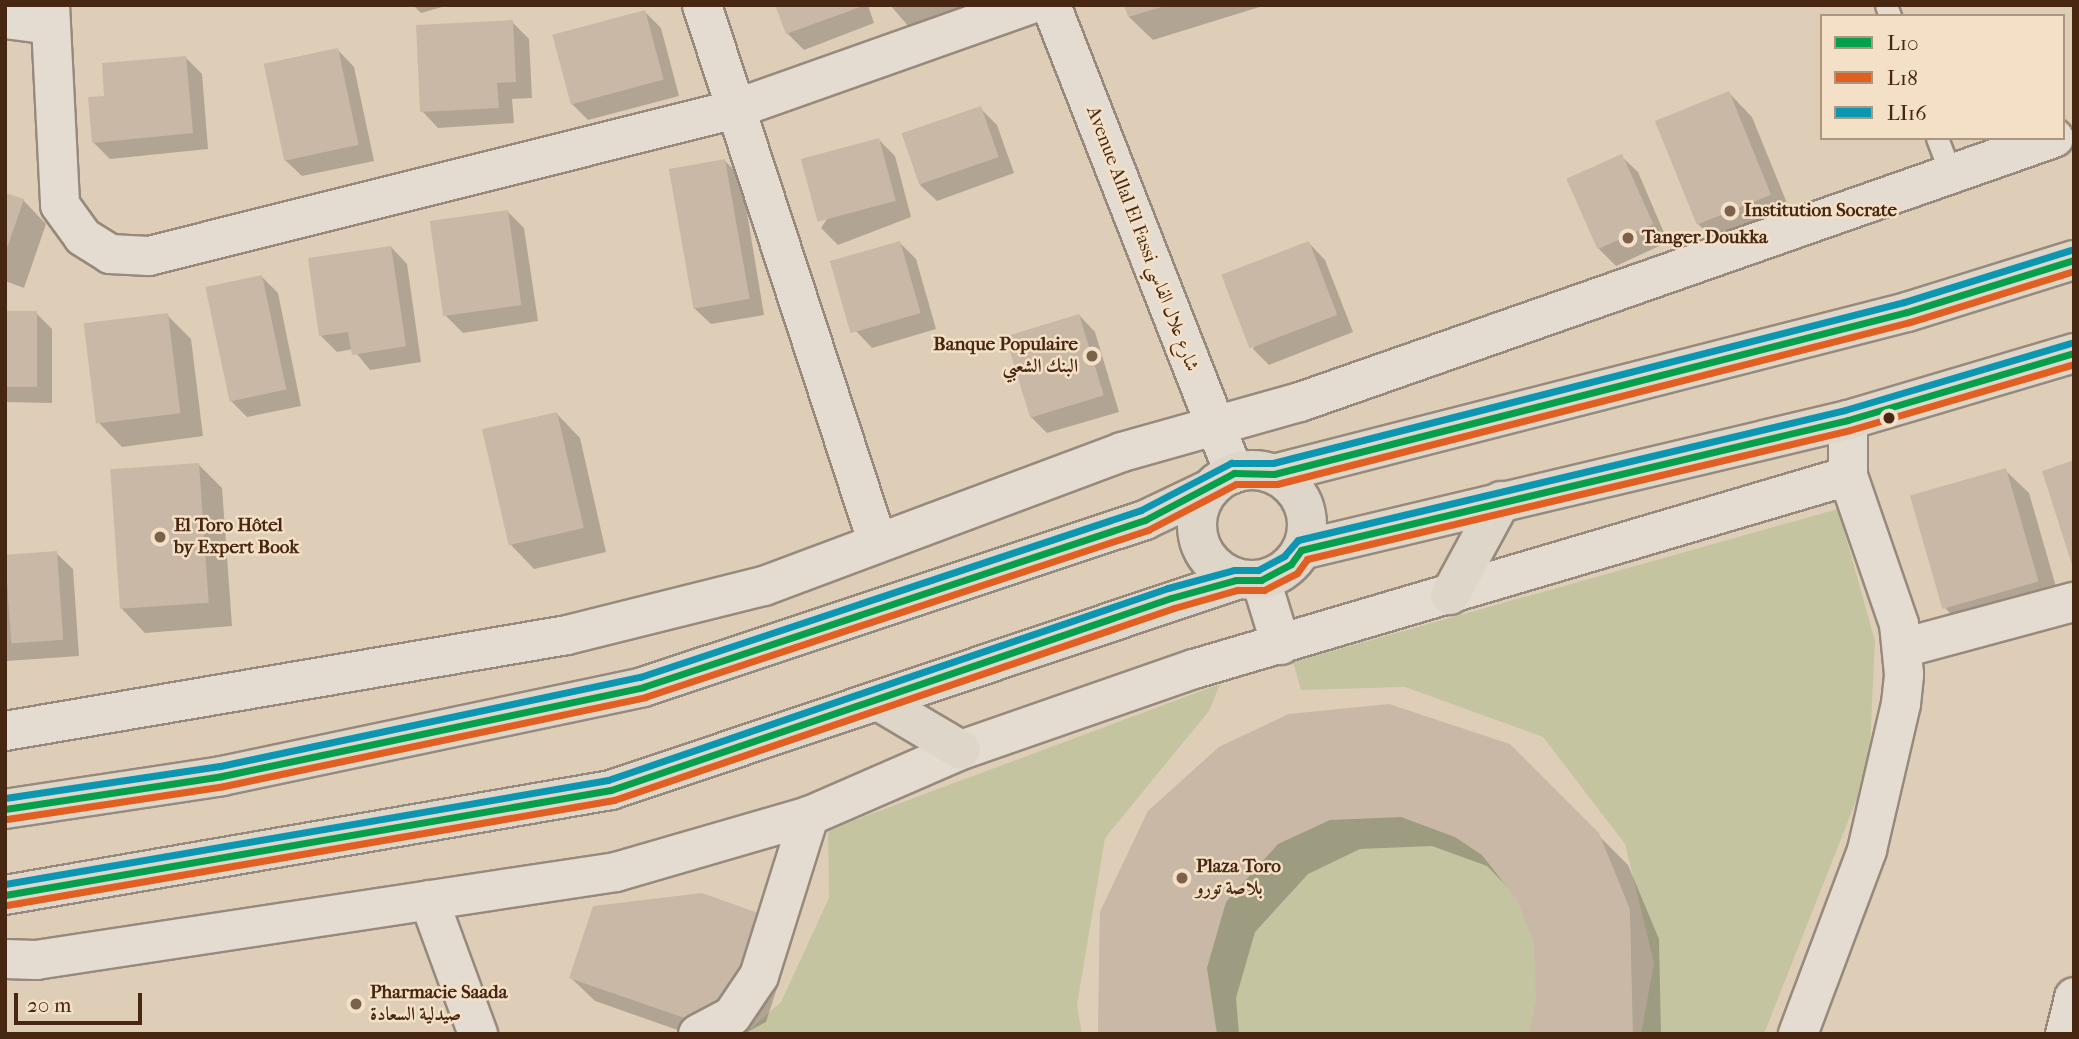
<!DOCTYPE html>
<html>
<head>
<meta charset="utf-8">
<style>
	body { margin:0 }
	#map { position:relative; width:2079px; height:1039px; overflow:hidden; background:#deceb8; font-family:"IM FELL French Canon",Amiri,serif }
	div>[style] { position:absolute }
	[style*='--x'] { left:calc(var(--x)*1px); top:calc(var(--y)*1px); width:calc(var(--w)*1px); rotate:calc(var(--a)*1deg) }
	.green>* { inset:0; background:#c5c4a1 }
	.shadow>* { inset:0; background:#0003 }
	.building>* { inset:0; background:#cab8a7; transform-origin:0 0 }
	.roads { filter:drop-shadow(2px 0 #978a7c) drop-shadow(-2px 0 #978a7c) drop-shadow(0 2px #978a7c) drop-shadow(0 -2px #978a7c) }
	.service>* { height:21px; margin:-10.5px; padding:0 10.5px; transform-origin:10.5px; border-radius:10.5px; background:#e4dcd1 }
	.minor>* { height:38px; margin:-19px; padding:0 19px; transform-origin:19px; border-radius:19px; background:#e4dcd1 }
	.tertiary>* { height:38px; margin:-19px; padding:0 19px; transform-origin:19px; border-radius:19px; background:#e4dcd1 }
	.trunk>* { height:38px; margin:-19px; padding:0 19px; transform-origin:19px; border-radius:19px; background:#dfd6ca }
	.trunk>.ring { margin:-19px; padding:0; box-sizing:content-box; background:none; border:38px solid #dfd6ca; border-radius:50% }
	.bus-1>* { height:7px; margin:-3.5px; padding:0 3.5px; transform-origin:3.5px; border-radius:3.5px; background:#04a04e }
	.bus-2>* { height:7px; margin:-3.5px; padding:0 3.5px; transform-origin:3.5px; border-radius:3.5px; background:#e15f20 }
	.bus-3>* { height:7px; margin:-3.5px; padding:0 3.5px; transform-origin:3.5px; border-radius:3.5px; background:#0b96b2 }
	.dots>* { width:19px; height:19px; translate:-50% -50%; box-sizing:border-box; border:4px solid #f3e0c7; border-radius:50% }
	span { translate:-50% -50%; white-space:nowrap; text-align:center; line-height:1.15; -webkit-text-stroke:5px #f3e0c7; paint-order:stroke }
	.poi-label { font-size:19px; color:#472711; font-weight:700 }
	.left { translate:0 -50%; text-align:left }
	.right { translate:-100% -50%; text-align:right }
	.street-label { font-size:19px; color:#472711 }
	.frame { position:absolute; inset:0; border:7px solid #472711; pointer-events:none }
	.legend { position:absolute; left:1820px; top:14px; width:245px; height:126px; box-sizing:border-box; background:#f3e0c7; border:2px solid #ae967e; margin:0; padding:9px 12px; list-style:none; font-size:21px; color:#472711 }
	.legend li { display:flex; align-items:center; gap:14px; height:35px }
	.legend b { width:35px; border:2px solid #ae967e }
	.scale { position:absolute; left:14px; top:993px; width:128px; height:32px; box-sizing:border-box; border:4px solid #472711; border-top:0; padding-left:9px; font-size:21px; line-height:24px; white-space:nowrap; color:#472711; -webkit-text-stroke:5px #f3e0c7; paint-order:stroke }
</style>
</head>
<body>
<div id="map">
	<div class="green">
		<div style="clip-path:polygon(1838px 509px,1875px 641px,1869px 768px,1764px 1034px,1641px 1034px,1654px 963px,1625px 844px,1543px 737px,1405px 687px,1301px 690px,1293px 662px)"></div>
		<div style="clip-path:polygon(1220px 684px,1209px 711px,1105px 838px,1077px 1005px,1082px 1034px,745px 1034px,781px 1002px,829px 898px,828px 830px)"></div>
		<div style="clip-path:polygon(1289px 714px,1599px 833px,1630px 909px,1633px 1034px,1098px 1034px,1100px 912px,1148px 811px,1219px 747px)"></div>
	</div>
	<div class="shadow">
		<div style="clip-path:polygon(413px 5px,449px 5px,421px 13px)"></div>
		<div style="clip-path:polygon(777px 5px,868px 5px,874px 23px,804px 50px,787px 33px)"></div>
		<div style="clip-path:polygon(890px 5px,998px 5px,916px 35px)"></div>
		<div style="clip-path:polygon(1126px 5px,1266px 5px,1153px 40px,1129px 17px)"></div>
		<div style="clip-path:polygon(645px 12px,661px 28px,679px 96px,588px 120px,572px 104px)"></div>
		<div style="clip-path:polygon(512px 22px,529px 39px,532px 98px,512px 99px,514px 123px,438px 128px,422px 111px)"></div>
		<div style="clip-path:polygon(338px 50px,354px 67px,374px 161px,302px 176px,285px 160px)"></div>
		<div style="clip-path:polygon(185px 57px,202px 74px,208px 149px,110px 159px,93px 142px,106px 97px)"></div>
		<div style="clip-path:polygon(1729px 93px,1752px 117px,1793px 218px,1722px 247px,1698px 224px)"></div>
		<div style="clip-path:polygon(980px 108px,997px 125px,1014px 173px,937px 201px,920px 185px)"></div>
		<div style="clip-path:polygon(879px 140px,895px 156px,911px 217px,838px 245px,821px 228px)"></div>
		<div style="clip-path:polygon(1621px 156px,1638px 172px,1668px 242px,1616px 266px,1599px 249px)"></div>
		<div style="clip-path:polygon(725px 161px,741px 177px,764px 315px,711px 324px,694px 308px)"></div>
		<div style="clip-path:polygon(5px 194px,23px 200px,46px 224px,24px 288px,5px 281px)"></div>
		<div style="clip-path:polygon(507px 211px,524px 228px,538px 321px,463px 333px,446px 316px)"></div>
		<div style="clip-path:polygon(900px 243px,916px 259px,936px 329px,872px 348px,856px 331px)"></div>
		<div style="clip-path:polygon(1309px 243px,1325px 260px,1353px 332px,1269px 365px,1253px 349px)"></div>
		<div style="clip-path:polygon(391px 247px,407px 264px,421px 362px,370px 370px,353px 349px,337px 352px,321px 336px)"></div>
		<div style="clip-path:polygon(262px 277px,278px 293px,301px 406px,247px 417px,231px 401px)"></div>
		<div style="clip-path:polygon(5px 313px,36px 313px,52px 329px,52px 403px,5px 402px)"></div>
		<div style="clip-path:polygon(167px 315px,191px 339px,203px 436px,122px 447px,99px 423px)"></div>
		<div style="clip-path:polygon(1079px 315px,1095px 332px,1119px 412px,1047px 433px,1031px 417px,1007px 337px)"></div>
		<div style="clip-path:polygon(557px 414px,580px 438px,606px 552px,534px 569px,511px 545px)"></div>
		<div style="clip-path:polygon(199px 465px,222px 488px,232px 626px,145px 633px,122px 609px)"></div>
		<div style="clip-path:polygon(2005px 470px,2029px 493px,2061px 604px,1969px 632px,1945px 608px)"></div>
		<div style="clip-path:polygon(56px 553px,73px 569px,79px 656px,7px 661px,5px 556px)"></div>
		<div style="clip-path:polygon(1509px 746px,1628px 865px,1659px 939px,1661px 1034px,1531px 1034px,1538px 1001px,1535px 942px,1519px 899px,1487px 866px,1432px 846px,1360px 849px,1308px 874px,1255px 932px,1236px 998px,1239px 1034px,1100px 1034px,1101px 913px)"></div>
		<div style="clip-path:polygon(769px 918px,792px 942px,766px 1022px,744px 1034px,689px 1034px,595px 1001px,571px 978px)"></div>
	</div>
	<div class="building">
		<div style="clip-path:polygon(775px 5px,863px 5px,863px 6px,786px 34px)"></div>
		<div style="clip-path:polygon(1124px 5px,1165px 5px,1165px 6px,1128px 17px)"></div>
		<div style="left:645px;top:10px;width:72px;height:96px;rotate:75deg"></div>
		<div style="clip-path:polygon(513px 20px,516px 82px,497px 83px,499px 108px,420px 112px,416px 25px)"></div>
		<div style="left:338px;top:48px;width:99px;height:76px;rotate:78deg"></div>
		<div style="clip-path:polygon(186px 56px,193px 133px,92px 143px,88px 97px,104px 96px,102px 63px)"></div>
		<div style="left:1729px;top:91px;width:112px;height:80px;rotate:68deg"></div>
		<div style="left:981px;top:106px;width:54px;height:84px;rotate:71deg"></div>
		<div style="left:879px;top:138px;width:65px;height:81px;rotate:75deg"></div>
		<div style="left:1622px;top:154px;width:77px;height:61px;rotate:66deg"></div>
		<div style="left:725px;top:159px;width:142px;height:57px;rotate:80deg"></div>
		<div style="clip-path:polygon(5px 193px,24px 199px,6px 251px,5px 251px)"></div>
		<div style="left:508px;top:210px;width:96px;height:79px;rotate:82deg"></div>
		<div style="left:900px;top:241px;width:75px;height:73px;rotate:74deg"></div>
		<div style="left:1309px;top:241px;width:79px;height:94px;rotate:69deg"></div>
		<div style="clip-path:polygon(391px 246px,406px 346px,352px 355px,348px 332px,319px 336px,308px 258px)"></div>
		<div style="left:262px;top:275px;width:117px;height:58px;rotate:78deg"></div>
		<div style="left:5px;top:311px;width:32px;height:76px"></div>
		<div style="left:168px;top:313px;width:101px;height:85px;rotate:83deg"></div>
		<div style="left:1079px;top:314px;width:85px;height:77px;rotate:73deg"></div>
		<div style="left:557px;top:412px;width:119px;height:77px;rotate:77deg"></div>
		<div style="clip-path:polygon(2074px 460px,2074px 568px,2073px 568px,2042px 471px)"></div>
		<div style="left:199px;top:463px;width:140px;height:89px;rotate:86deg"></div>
		<div style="left:2006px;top:468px;width:118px;height:100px;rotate:74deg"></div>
		<div style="left:57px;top:551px;width:89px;height:52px;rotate:86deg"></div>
		<div style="clip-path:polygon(1389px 704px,1510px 744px,1599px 833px,1630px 909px,1633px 1034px,1529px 1034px,1536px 1001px,1534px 943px,1517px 900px,1482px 855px,1455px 837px,1401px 817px,1330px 820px,1278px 844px,1226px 902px,1207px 968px,1217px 1034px,1098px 1034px,1100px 912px,1148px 811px,1219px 747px,1289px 714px)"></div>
		<div style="clip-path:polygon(702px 893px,770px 917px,743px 998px,699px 1023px,569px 978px,593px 906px)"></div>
	</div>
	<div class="roads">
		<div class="service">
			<div style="--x:1886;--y:5;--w:12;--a:70"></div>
			<div style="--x:1937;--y:138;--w:39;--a:69"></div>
		</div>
		<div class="minor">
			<div style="--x:50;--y:5;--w:200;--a:87.1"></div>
			<div style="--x:60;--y:205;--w:39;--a:54"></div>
			<div style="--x:83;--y:237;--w:32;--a:32"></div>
			<div style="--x:110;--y:254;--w:39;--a:3"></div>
			<div style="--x:149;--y:256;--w:601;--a:-14.06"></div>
			<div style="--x:732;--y:110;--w:314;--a:-19.5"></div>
			<div style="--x:702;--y:5;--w:564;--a:71.92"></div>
			<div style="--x:5;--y:19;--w:46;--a:7.4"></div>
			<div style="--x:1261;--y:580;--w:68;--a:72.9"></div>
			<div style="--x:1903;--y:648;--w:177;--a:-15.1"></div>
			<div style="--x:5;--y:731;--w:570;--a:-9.69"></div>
			<div style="--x:567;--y:635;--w:203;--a:-14"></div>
			<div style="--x:764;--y:586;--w:382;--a:-20.5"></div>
			<div style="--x:1122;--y:452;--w:185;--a:-15.7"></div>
			<div style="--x:1300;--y:402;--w:799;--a:-19.3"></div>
			<div style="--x:429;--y:900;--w:143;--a:69.9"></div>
			<div style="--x:5;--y:959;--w:31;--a:2"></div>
			<div style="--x:36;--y:960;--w:587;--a:-8.63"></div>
			<div style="--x:616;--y:872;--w:201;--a:-16.2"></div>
			<div style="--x:809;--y:816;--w:166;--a:-23.5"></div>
			<div style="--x:961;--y:750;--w:247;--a:-19.2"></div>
			<div style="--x:1194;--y:669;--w:682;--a:-16.44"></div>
			<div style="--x:698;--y:1034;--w:38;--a:-28"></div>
			<div style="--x:732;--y:1016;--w:48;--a:-56"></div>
			<div style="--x:759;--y:976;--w:168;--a:-72.6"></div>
			<div style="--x:1798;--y:1034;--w:197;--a:-69.4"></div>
			<div style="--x:1867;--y:850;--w:150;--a:-76.9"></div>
			<div style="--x:1901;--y:704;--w:30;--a:-84"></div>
			<div style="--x:1904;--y:674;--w:50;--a:-95.7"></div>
			<div style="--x:1899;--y:624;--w:157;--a:-109"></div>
			<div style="--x:1848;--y:476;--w:56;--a:-90"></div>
			<div style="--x:2065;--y:1034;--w:38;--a:-76"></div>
		</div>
		<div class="tertiary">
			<div style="--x:1051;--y:5;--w:503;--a:68.64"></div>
		</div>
		<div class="trunk">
			<div class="ring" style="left:1197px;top:470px;width:72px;height:72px"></div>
			<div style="--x:1274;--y:474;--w:653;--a:-14.36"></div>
			<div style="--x:1907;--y:312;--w:175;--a:-17.3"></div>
			<div style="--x:1301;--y:550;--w:562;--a:-13.37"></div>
			<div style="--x:1848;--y:420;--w:236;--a:-16.5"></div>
			<div style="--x:1450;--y:595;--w:107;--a:-61.5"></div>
			<div style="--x:878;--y:701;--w:96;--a:30.6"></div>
			<div style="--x:5;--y:809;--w:219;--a:-8.6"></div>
			<div style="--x:222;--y:776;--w:430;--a:-11.9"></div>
			<div style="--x:643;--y:687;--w:529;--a:-18.4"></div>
			<div style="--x:1145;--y:520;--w:70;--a:-25.5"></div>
			<div style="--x:5;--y:895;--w:615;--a:-9.83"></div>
			<div style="--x:611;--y:790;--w:659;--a:-18.57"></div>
		</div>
	</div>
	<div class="bus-1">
		<div style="--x:5;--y:809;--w:219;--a:-8.6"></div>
		<div style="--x:222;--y:776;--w:430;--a:-11.9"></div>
		<div style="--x:643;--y:687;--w:529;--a:-18.4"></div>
		<div style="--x:1145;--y:520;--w:101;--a:-27.8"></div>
		<div style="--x:1234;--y:473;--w:40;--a:1.4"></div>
		<div style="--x:1274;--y:474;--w:653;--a:-14.36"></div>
		<div style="--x:1907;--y:312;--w:175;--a:-17.3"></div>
		<div style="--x:5;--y:895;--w:615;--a:-9.83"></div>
		<div style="--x:611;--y:790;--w:592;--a:-18.92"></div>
		<div style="--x:1171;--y:598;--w:67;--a:-15.5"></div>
		<div style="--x:1236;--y:580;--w:25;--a:0"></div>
		<div style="--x:1261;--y:580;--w:34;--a:-28"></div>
		<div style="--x:1291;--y:564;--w:17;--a:-54"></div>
		<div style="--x:1301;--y:550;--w:562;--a:-13.37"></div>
		<div style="--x:1848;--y:420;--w:236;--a:-16.5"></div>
	</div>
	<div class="bus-2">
		<div style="--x:7;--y:819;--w:219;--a:-8.6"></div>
		<div style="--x:224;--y:786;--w:430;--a:-11.9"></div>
		<div style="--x:645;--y:697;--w:530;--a:-18.37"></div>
		<div style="--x:1148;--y:530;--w:99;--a:-27.6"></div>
		<div style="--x:1236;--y:484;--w:41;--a:0"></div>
		<div style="--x:1277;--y:484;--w:653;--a:-14.36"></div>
		<div style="--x:1910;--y:322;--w:172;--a:-17.3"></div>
		<div style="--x:7;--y:905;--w:616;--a:-9.81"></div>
		<div style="--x:614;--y:800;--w:592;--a:-18.92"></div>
		<div style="--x:1174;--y:608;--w:66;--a:-15.9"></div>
		<div style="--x:1237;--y:590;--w:27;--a:0"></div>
		<div style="--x:1264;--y:590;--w:37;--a:-27"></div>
		<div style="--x:1297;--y:573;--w:17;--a:-54"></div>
		<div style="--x:1307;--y:559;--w:558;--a:-13.36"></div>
		<div style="--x:1850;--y:430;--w:234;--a:-16.4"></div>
	</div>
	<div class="bus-3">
		<div style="--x:5;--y:798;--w:217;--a:-8.5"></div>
		<div style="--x:220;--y:766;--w:429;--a:-12"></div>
		<div style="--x:640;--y:677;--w:528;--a:-18.43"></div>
		<div style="--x:1141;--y:510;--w:102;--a:-27.6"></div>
		<div style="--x:1231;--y:463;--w:42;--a:0"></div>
		<div style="--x:1273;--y:463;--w:651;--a:-14.31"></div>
		<div style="--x:1904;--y:302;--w:175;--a:-17.3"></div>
		<div style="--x:5;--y:884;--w:612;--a:-9.79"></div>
		<div style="--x:608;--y:780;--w:592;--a:-18.92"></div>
		<div style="--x:1168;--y:588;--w:68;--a:-15.3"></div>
		<div style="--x:1234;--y:570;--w:24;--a:0"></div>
		<div style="--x:1258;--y:570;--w:30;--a:-28"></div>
		<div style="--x:1284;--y:556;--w:21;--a:-49"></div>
		<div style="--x:1298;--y:540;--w:562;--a:-13.37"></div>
		<div style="--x:1845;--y:410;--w:236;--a:-16.5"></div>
	</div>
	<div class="dots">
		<div style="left:1730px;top:211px;background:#7c614b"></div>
		<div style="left:1628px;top:238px;background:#7c614b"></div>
		<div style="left:1092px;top:356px;background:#7c614b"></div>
		<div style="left:1889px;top:418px;background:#472711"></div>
		<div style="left:160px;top:537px;background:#7c614b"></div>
		<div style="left:1182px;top:878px;background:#7c614b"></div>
		<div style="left:356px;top:1004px;background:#7c614b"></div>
	</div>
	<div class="poi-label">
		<span class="left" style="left:1744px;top:211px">Institution Socrate</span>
		<span class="left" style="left:1642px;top:238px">Tanger Doukka</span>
		<span class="right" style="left:1078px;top:356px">Banque Populaire<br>البنك الشعبي</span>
		<span class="left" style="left:174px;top:537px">El Toro Hôtel<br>by Expert Book</span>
		<span class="left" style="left:1196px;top:878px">Plaza Toro<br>بلاصة تورو</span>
		<span class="left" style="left:370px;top:1004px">Pharmacie Saada<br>صيدلية السعادة</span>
	</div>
	<div class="street-label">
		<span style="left:1142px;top:239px;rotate:69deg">Avenue Allal El Fassi شارع علال الفاسي</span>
	</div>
	<div class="frame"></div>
	<ul class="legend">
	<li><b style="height:9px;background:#04a04e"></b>L10</li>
	<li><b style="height:9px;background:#e15f20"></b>L18</li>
	<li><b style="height:9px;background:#0b96b2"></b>LI16</li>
	</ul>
	<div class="scale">20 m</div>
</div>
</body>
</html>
